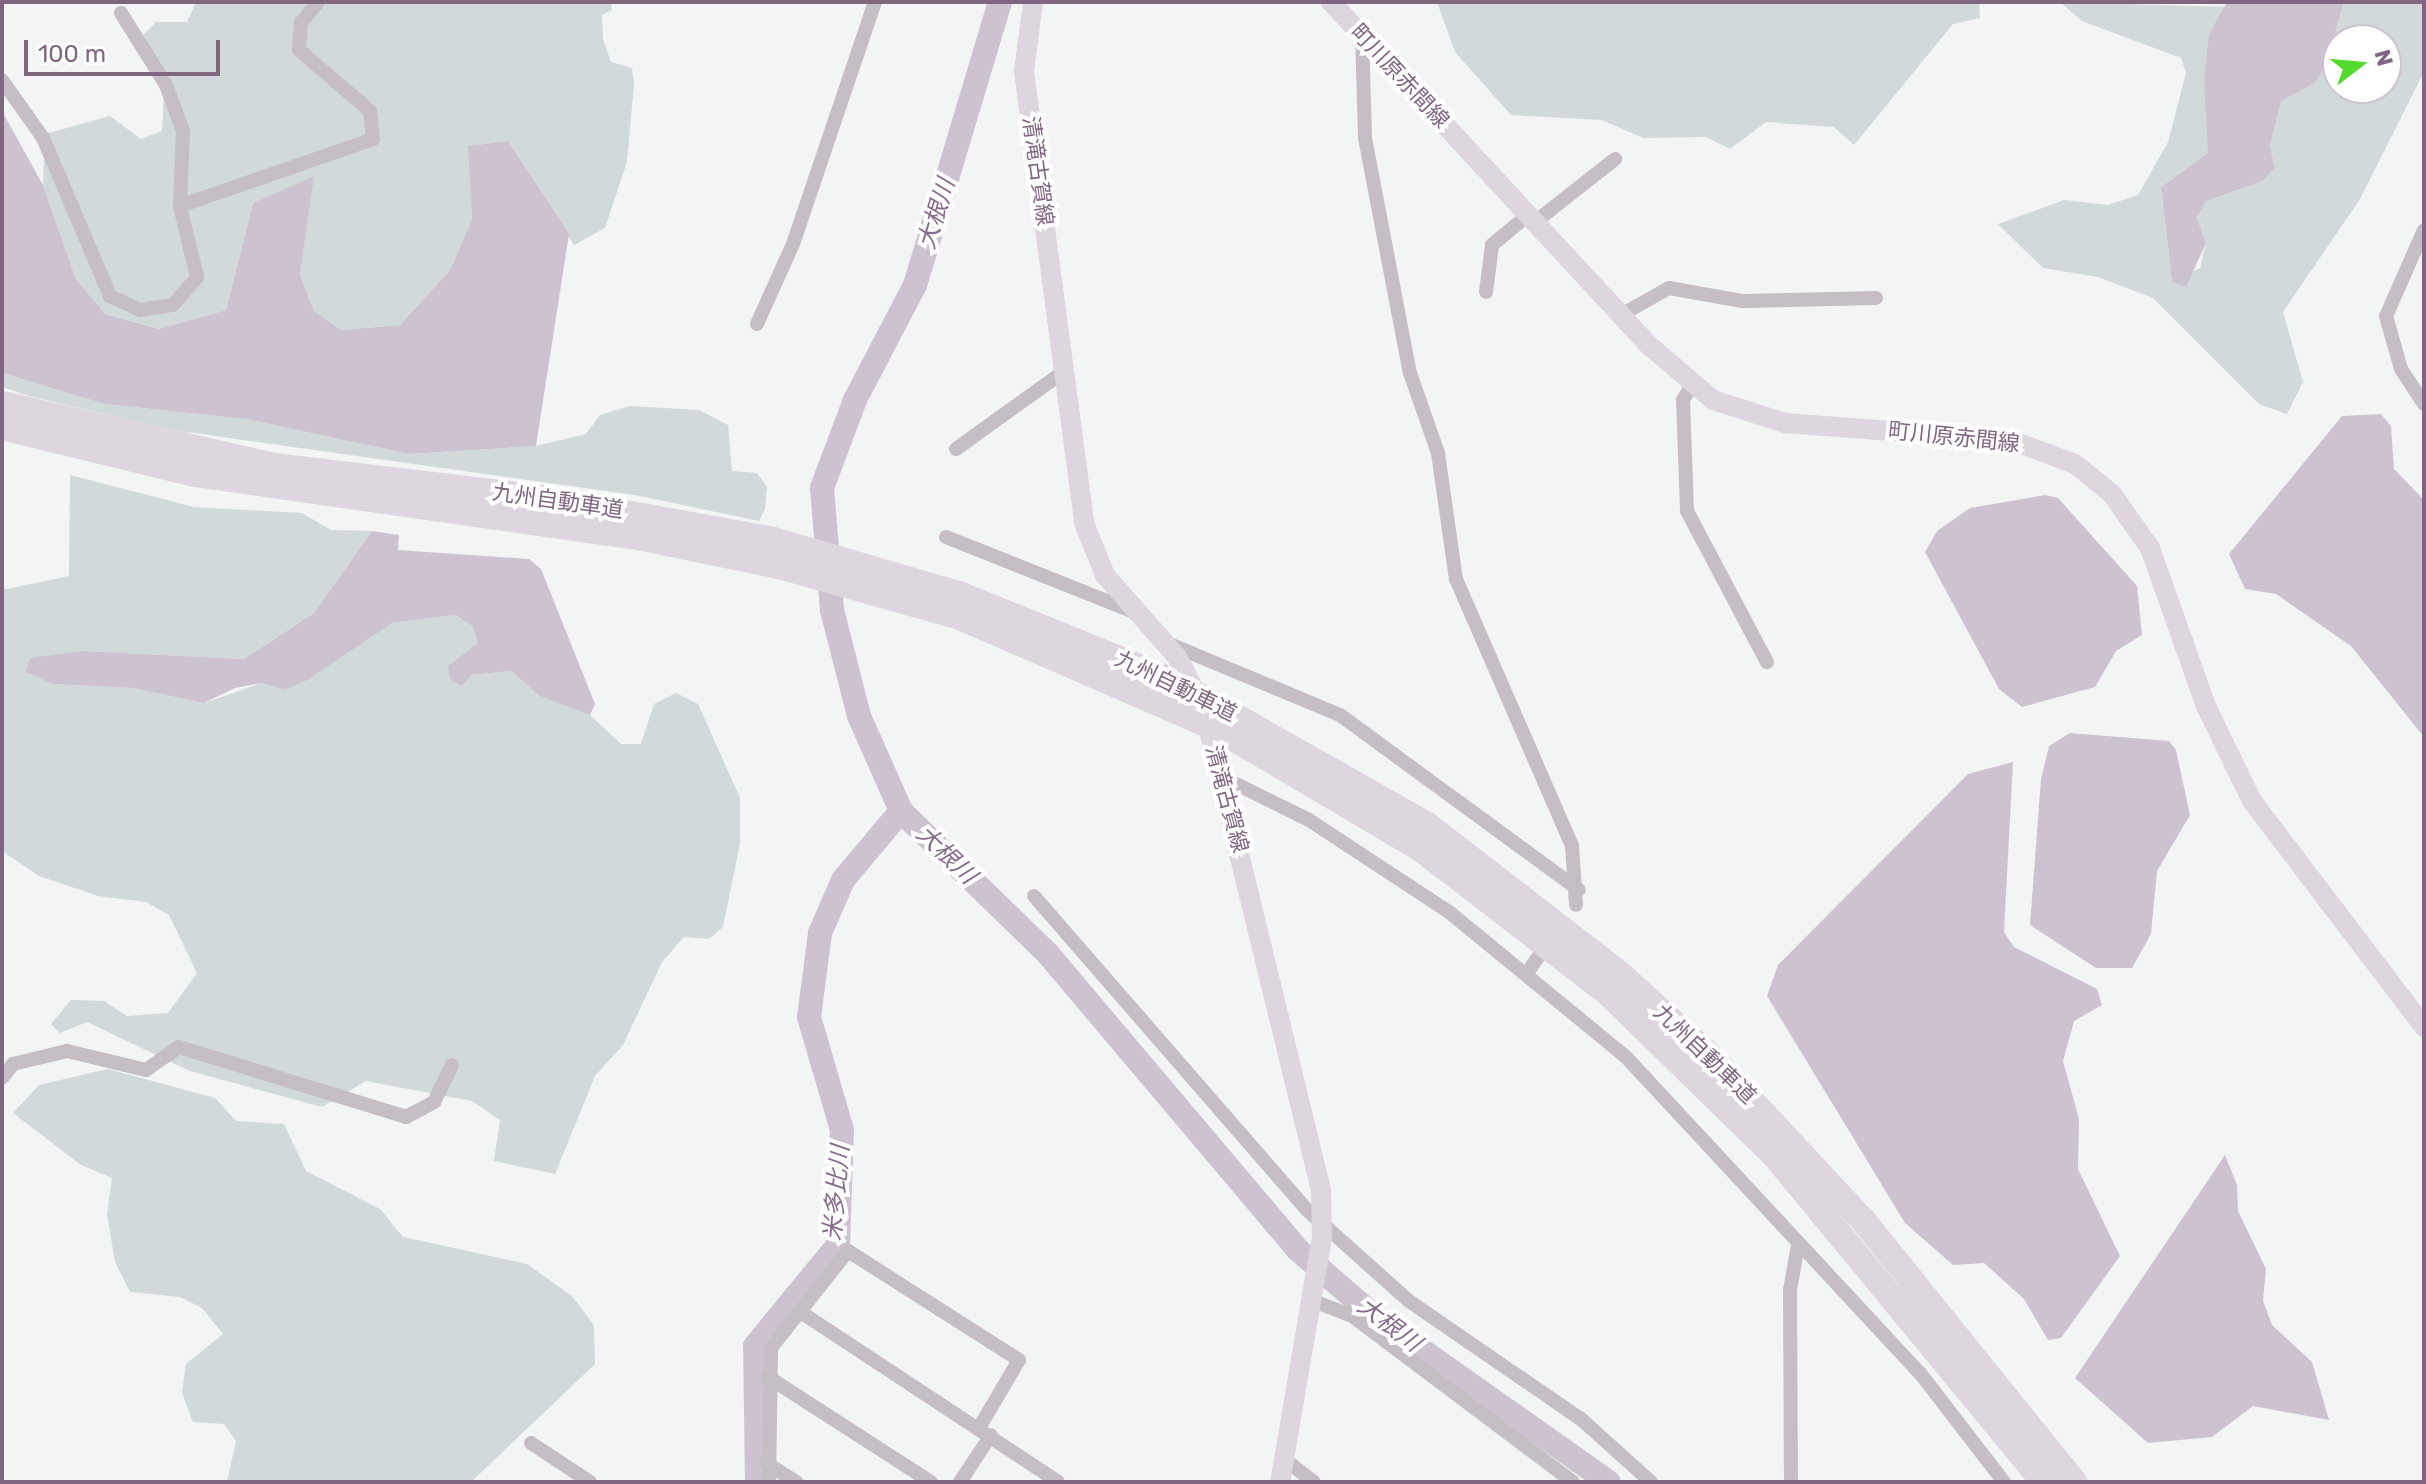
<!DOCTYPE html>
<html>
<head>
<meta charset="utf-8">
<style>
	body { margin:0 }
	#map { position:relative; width:2426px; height:1484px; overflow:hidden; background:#f2f5f4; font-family:Rubik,"Noto Sans JP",sans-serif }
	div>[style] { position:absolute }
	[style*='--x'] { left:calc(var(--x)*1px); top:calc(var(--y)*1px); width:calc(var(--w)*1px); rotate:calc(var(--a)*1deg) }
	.green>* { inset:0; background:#d1d9da }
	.water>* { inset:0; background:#cdc3d0 }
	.river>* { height:24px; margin:-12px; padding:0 12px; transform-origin:12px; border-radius:12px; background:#cdc3d0 }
	.street>* { height:14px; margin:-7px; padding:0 7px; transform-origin:7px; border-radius:7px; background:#c5bec5 }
	.secondary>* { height:20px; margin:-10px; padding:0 10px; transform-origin:10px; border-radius:10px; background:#ded6de }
	.highway>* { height:26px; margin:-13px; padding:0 13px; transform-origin:13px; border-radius:13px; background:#ded6de }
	span { translate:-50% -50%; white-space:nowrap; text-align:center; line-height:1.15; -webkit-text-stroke:8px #fff; paint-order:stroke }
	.street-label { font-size:22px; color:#816681 }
	.water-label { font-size:24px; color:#866b8c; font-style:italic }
	.frame { position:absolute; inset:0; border:4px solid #816681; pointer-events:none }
	.north { position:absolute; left:2322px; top:24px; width:80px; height:80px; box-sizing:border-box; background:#fff; border:2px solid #cdc2cd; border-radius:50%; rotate:74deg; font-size:22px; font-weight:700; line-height:32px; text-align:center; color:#816681 }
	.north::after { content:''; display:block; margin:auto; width:28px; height:36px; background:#53da2d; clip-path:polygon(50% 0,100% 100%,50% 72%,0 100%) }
	.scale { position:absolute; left:24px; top:40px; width:196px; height:36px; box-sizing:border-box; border:4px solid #816681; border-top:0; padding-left:10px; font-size:24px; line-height:28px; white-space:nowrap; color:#816681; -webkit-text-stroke:6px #fff; paint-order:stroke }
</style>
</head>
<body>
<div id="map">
	<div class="green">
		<div style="clip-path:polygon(196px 2px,611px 2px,612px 10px,602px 15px,603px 39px,611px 62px,632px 68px,634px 84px,627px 162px,605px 228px,574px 245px,508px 141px,469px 146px,472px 219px,450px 270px,400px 325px,341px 330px,314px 311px,300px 275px,313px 177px,253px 203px,226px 310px,160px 329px,105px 314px,76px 279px,43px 185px,45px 134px,110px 116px,141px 139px,162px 131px,164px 95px,143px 35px,156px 22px,187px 22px)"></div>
		<div style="clip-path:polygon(1437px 2px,1979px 2px,1980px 18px,1953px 24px,1854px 145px,1834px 127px,1766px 122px,1730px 149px,1706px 137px,1643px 138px,1602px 120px,1511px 115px,1455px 52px)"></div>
		<div style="clip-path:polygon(evenodd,2060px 2px,2229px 7px,2209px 34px,2208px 153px,2161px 187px,2172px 282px,2200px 268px,2206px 243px,2197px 218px,2206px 201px,2263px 181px,2275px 168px,2270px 146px,2281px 100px,2315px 83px,2325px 68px,2344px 2px,2424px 2px,2424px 72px,2360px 199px,2283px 312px,2303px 382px,2287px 414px,2259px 404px,2153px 298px,2098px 277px,2043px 268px,1998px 224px,2064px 200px,2108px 205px,2138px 195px,2168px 142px,2186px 73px,2181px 58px,2082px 21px,2060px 2px,2338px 40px,2386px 40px,2386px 88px,2338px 88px,2338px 40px)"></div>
		<div style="clip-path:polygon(2px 373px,104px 404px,246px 419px,409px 454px,536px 446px,586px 434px,600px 415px,630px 406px,699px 410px,728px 425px,732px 471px,757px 473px,767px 487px,765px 509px,759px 521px,635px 495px,173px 430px,29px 396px,2px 387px)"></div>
		<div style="clip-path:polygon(70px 475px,194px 507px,302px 513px,331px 530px,372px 531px,314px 613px,244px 659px,84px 651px,53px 684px,132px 688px,204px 703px,262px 683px,284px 690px,392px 623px,456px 615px,472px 626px,478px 643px,462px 686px,472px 675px,511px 671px,540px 695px,590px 715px,621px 744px,641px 744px,654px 704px,676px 693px,698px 704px,740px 798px,740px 844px,723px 927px,709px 939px,684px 937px,662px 962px,623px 1045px,595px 1076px,555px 1174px,494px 1161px,500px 1120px,472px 1101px,366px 1081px,322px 1107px,190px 1071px,87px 1022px,60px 1033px,51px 1024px,71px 1000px,104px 1001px,127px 1016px,168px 1013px,197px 973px,169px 915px,146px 902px,98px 896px,39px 876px,2px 851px,2px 590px,69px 576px)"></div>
		<div style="clip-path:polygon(108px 1069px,215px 1098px,236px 1121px,284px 1124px,306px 1171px,380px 1209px,403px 1237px,527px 1264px,572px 1296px,594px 1325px,595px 1364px,471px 1482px,227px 1482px,236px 1441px,224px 1424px,193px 1422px,182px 1393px,186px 1364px,223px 1334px,202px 1308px,180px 1297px,130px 1292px,115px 1262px,107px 1214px,112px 1178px,81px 1165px,13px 1113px,39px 1085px)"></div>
	</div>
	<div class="water">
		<div style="clip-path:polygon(2227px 2px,2344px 2px,2325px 68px,2315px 83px,2281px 101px,2270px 146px,2275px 168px,2263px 181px,2206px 201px,2197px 218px,2206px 243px,2186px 287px,2172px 282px,2161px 187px,2208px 153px,2204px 79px,2209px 34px)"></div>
		<div style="clip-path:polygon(2px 111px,43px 185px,76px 279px,105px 314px,159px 329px,226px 310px,253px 203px,314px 176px,300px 275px,314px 311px,341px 330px,400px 325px,450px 270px,472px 219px,468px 146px,508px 141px,569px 234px,536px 446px,409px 454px,246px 419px,104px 404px,2px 373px)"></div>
		<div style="clip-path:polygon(2381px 414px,2391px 426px,2394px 469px,2424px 500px,2424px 737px,2351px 646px,2276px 594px,2245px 589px,2229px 554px,2342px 416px)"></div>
		<div style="clip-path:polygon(2045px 495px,2058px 498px,2137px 586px,2142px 635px,2116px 651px,2095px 687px,2022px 707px,1999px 689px,1925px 552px,1937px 531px,1970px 508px)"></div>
		<div style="clip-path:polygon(372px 531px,399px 535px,398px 550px,529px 559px,541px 569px,595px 704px,590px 715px,540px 696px,511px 671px,472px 675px,462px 686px,451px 681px,448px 666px,478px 643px,472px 626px,456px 615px,392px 623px,307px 680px,284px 690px,262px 683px,235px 688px,204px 703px,132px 688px,53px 684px,26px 672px,30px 658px,84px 651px,244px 659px,314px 613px)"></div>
		<div style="clip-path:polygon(2070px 733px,2169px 741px,2176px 750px,2190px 815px,2157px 871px,2151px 934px,2132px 968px,2096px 968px,2030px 925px,2041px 779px,2049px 746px)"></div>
		<div style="clip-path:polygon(2013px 762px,2004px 932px,2014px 947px,2097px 989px,2102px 1005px,2074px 1021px,2063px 1061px,2079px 1119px,2078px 1169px,2120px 1256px,2061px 1338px,2048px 1340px,2024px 1299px,1984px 1263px,1953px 1265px,1905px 1223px,1767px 996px,1778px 965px,1968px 774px)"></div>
		<div style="clip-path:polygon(2225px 1155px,2237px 1185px,2238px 1211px,2266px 1269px,2263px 1301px,2272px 1325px,2312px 1362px,2329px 1420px,2253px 1406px,2212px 1437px,2148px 1443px,2075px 1378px)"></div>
	</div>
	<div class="river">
		<div style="--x:1000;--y:2;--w:295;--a:106.7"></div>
		<div style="--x:915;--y:285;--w:130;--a:117.6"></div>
		<div style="--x:855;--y:400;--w:94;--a:110.6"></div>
		<div style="--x:822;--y:488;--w:122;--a:85.3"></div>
		<div style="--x:832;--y:610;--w:109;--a:75.7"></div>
		<div style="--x:859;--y:716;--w:104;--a:66.1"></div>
		<div style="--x:901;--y:811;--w:205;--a:44.2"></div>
		<div style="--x:1048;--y:954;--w:386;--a:49.8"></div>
		<div style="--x:1297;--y:1249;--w:108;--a:40.9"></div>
		<div style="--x:1379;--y:1320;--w:281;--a:35.2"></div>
		<div style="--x:757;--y:1482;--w:136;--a:-90.8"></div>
		<div style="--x:755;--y:1346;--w:131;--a:-50.6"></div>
		<div style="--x:838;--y:1245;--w:115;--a:-88"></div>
		<div style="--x:842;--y:1130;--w:118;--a:-106.3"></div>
		<div style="--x:809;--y:1017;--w:85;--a:-82.5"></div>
		<div style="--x:820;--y:933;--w:58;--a:-66.5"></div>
		<div style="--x:843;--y:880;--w:90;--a:-50"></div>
	</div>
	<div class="street">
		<div style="--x:1362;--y:35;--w:103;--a:88.3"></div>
		<div style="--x:1365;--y:138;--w:239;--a:79.2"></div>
		<div style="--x:1410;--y:373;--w:85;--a:70.7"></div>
		<div style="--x:1438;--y:453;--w:127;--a:81.9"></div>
		<div style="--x:1456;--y:579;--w:291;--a:66.5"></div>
		<div style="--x:1572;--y:846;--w:59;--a:86.1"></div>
		<div style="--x:2;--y:80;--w:71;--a:54.7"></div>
		<div style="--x:43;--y:138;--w:172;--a:67"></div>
		<div style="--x:110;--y:296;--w:33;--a:25"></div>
		<div style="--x:140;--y:310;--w:33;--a:-9"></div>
		<div style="--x:173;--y:305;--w:37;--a:-49"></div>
		<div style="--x:197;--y:277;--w:73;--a:-103.5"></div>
		<div style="--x:180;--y:206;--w:75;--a:-87.7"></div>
		<div style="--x:183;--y:131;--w:49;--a:-110.3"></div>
		<div style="--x:166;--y:85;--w:85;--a:-122"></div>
		<div style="--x:180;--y:206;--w:204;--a:-19.1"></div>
		<div style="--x:373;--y:139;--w:28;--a:-96"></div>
		<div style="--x:370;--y:111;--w:94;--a:-139.3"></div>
		<div style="--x:299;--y:50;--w:27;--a:-86"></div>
		<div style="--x:301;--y:23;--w:27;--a:-51"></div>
		<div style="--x:1535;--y:222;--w:102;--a:-38.2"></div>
		<div style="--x:2424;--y:230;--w:94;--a:113.8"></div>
		<div style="--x:2386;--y:316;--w:55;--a:74.2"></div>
		<div style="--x:2401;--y:369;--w:42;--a:56.7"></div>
		<div style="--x:1486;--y:292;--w:47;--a:-82.7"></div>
		<div style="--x:1492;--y:245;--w:47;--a:-39.8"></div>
		<div style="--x:1621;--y:315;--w:55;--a:-29.4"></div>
		<div style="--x:1669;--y:288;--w:75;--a:10"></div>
		<div style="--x:1743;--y:301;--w:133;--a:-1.3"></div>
		<div style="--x:757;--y:324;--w:88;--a:-65.8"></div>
		<div style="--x:793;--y:244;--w:256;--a:-71.3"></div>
		<div style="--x:1692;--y:385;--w:17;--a:121"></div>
		<div style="--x:1683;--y:400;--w:111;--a:87.9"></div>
		<div style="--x:1687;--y:511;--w:171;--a:62.1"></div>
		<div style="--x:956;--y:449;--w:132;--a:-35.7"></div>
		<div style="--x:946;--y:537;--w:200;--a:21.7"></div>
		<div style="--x:1167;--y:643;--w:187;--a:22.6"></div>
		<div style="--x:1340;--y:715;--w:296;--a:36.2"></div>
		<div style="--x:1220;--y:776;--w:99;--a:26.3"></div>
		<div style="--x:1309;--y:820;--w:168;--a:33.3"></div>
		<div style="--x:1449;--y:912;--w:229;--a:39.3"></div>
		<div style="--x:1626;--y:1057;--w:432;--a:47.1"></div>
		<div style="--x:1920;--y:1373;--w:138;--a:52.4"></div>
		<div style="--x:1034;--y:896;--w:415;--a:49"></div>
		<div style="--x:1306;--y:1209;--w:138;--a:41.8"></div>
		<div style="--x:1409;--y:1301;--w:209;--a:34.5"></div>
		<div style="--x:1581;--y:1419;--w:94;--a:42"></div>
		<div style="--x:1527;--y:973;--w:21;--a:-55"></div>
		<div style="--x:2;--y:1078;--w:18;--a:-52"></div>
		<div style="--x:13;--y:1064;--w:56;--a:-13.5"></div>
		<div style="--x:67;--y:1051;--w:81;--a:13.5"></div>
		<div style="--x:146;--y:1070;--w:40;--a:-34.9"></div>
		<div style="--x:179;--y:1047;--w:238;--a:17.1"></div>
		<div style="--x:406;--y:1117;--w:32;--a:-28"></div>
		<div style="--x:434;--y:1102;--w:41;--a:-64.1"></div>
		<div style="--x:1311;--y:1300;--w:44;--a:21.3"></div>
		<div style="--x:1352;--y:1316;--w:276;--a:36.9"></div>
		<div style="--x:799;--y:1311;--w:310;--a:33.4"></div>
		<div style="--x:768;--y:1377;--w:194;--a:32.8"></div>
		<div style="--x:531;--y:1443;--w:71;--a:33.5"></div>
		<div style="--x:1283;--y:1458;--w:39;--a:38"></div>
		<div style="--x:766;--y:1463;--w:36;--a:32"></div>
		<div style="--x:769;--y:1482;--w:134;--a:-89.1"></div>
		<div style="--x:771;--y:1348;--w:124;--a:-51.6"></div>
		<div style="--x:848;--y:1251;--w:203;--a:32.5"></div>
		<div style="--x:1019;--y:1360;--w:79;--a:120.5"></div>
		<div style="--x:960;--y:1482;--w:56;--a:-56.6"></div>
		<div style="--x:1791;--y:1482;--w:192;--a:-90.3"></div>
		<div style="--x:1790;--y:1290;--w:46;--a:-79.9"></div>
	</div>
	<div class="secondary">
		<div style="--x:1033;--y:2;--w:70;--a:97.4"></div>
		<div style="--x:1024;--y:71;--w:456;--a:82.4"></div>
		<div style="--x:1084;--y:523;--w:56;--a:68"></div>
		<div style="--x:1105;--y:575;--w:109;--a:48.7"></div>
		<div style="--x:1177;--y:657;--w:55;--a:62"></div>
		<div style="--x:1203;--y:706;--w:498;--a:76.3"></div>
		<div style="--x:1321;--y:1190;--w:47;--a:88.8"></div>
		<div style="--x:1322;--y:1237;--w:249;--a:99.7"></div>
		<div style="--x:1331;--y:2;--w:469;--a:47.2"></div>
		<div style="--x:1650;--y:346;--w:83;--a:40.6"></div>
		<div style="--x:1713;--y:400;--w:76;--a:17.7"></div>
		<div style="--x:1785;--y:423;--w:227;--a:4.3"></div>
		<div style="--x:2011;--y:440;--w:68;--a:20.6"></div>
		<div style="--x:2075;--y:464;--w:48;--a:39"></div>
		<div style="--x:2112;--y:494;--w:66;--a:54.9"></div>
		<div style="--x:2150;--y:548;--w:168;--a:70.5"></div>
		<div style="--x:2206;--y:706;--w:106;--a:64.2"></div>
		<div style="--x:2252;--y:801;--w:284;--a:52.7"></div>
	</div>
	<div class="highway">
		<div style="--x:2;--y:404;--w:279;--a:12.8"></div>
		<div style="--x:274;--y:466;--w:271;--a:6.8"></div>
		<div style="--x:543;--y:498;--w:234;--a:10.3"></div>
		<div style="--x:773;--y:540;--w:194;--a:16.2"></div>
		<div style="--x:959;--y:594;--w:231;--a:22.1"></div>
		<div style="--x:1173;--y:681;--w:291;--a:29.5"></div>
		<div style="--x:1426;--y:824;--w:244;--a:37.7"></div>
		<div style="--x:1619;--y:973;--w:119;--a:42.3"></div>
		<div style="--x:1707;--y:1053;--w:227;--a:47"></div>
		<div style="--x:1862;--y:1219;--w:338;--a:51.1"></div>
		<div style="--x:2;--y:427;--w:199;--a:13.7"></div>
		<div style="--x:195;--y:474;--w:442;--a:8.1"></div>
		<div style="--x:633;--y:536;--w:149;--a:11.6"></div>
		<div style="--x:779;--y:566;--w:188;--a:15.7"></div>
		<div style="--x:960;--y:617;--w:281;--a:23.5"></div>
		<div style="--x:1218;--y:729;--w:236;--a:30.6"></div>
		<div style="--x:1421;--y:849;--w:237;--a:37.6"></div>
		<div style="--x:1609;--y:994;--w:232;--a:44.3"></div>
		<div style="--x:1775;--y:1156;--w:423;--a:50.5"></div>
	</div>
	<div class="street-label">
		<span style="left:1400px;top:76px;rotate:47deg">町川原赤間線</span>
		<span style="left:1038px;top:171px;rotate:82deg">清滝古賀線</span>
		<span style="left:1954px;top:437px;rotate:6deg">町川原赤間線</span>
		<span style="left:558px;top:501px;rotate:8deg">九州自動車道</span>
		<span style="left:1176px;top:686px;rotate:26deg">九州自動車道</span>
		<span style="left:1227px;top:799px;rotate:75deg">清滝古賀線</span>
		<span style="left:1705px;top:1054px;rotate:44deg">九州自動車道</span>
	</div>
	<div class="water-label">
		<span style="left:937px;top:214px;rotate:-73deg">大根川</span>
		<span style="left:946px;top:855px;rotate:44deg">大根川</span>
		<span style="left:837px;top:1193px;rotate:-85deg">米多比川</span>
		<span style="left:1389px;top:1325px;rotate:37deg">大根川</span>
	</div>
	<div class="frame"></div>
	<div class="north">N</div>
	<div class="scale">100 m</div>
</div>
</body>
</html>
